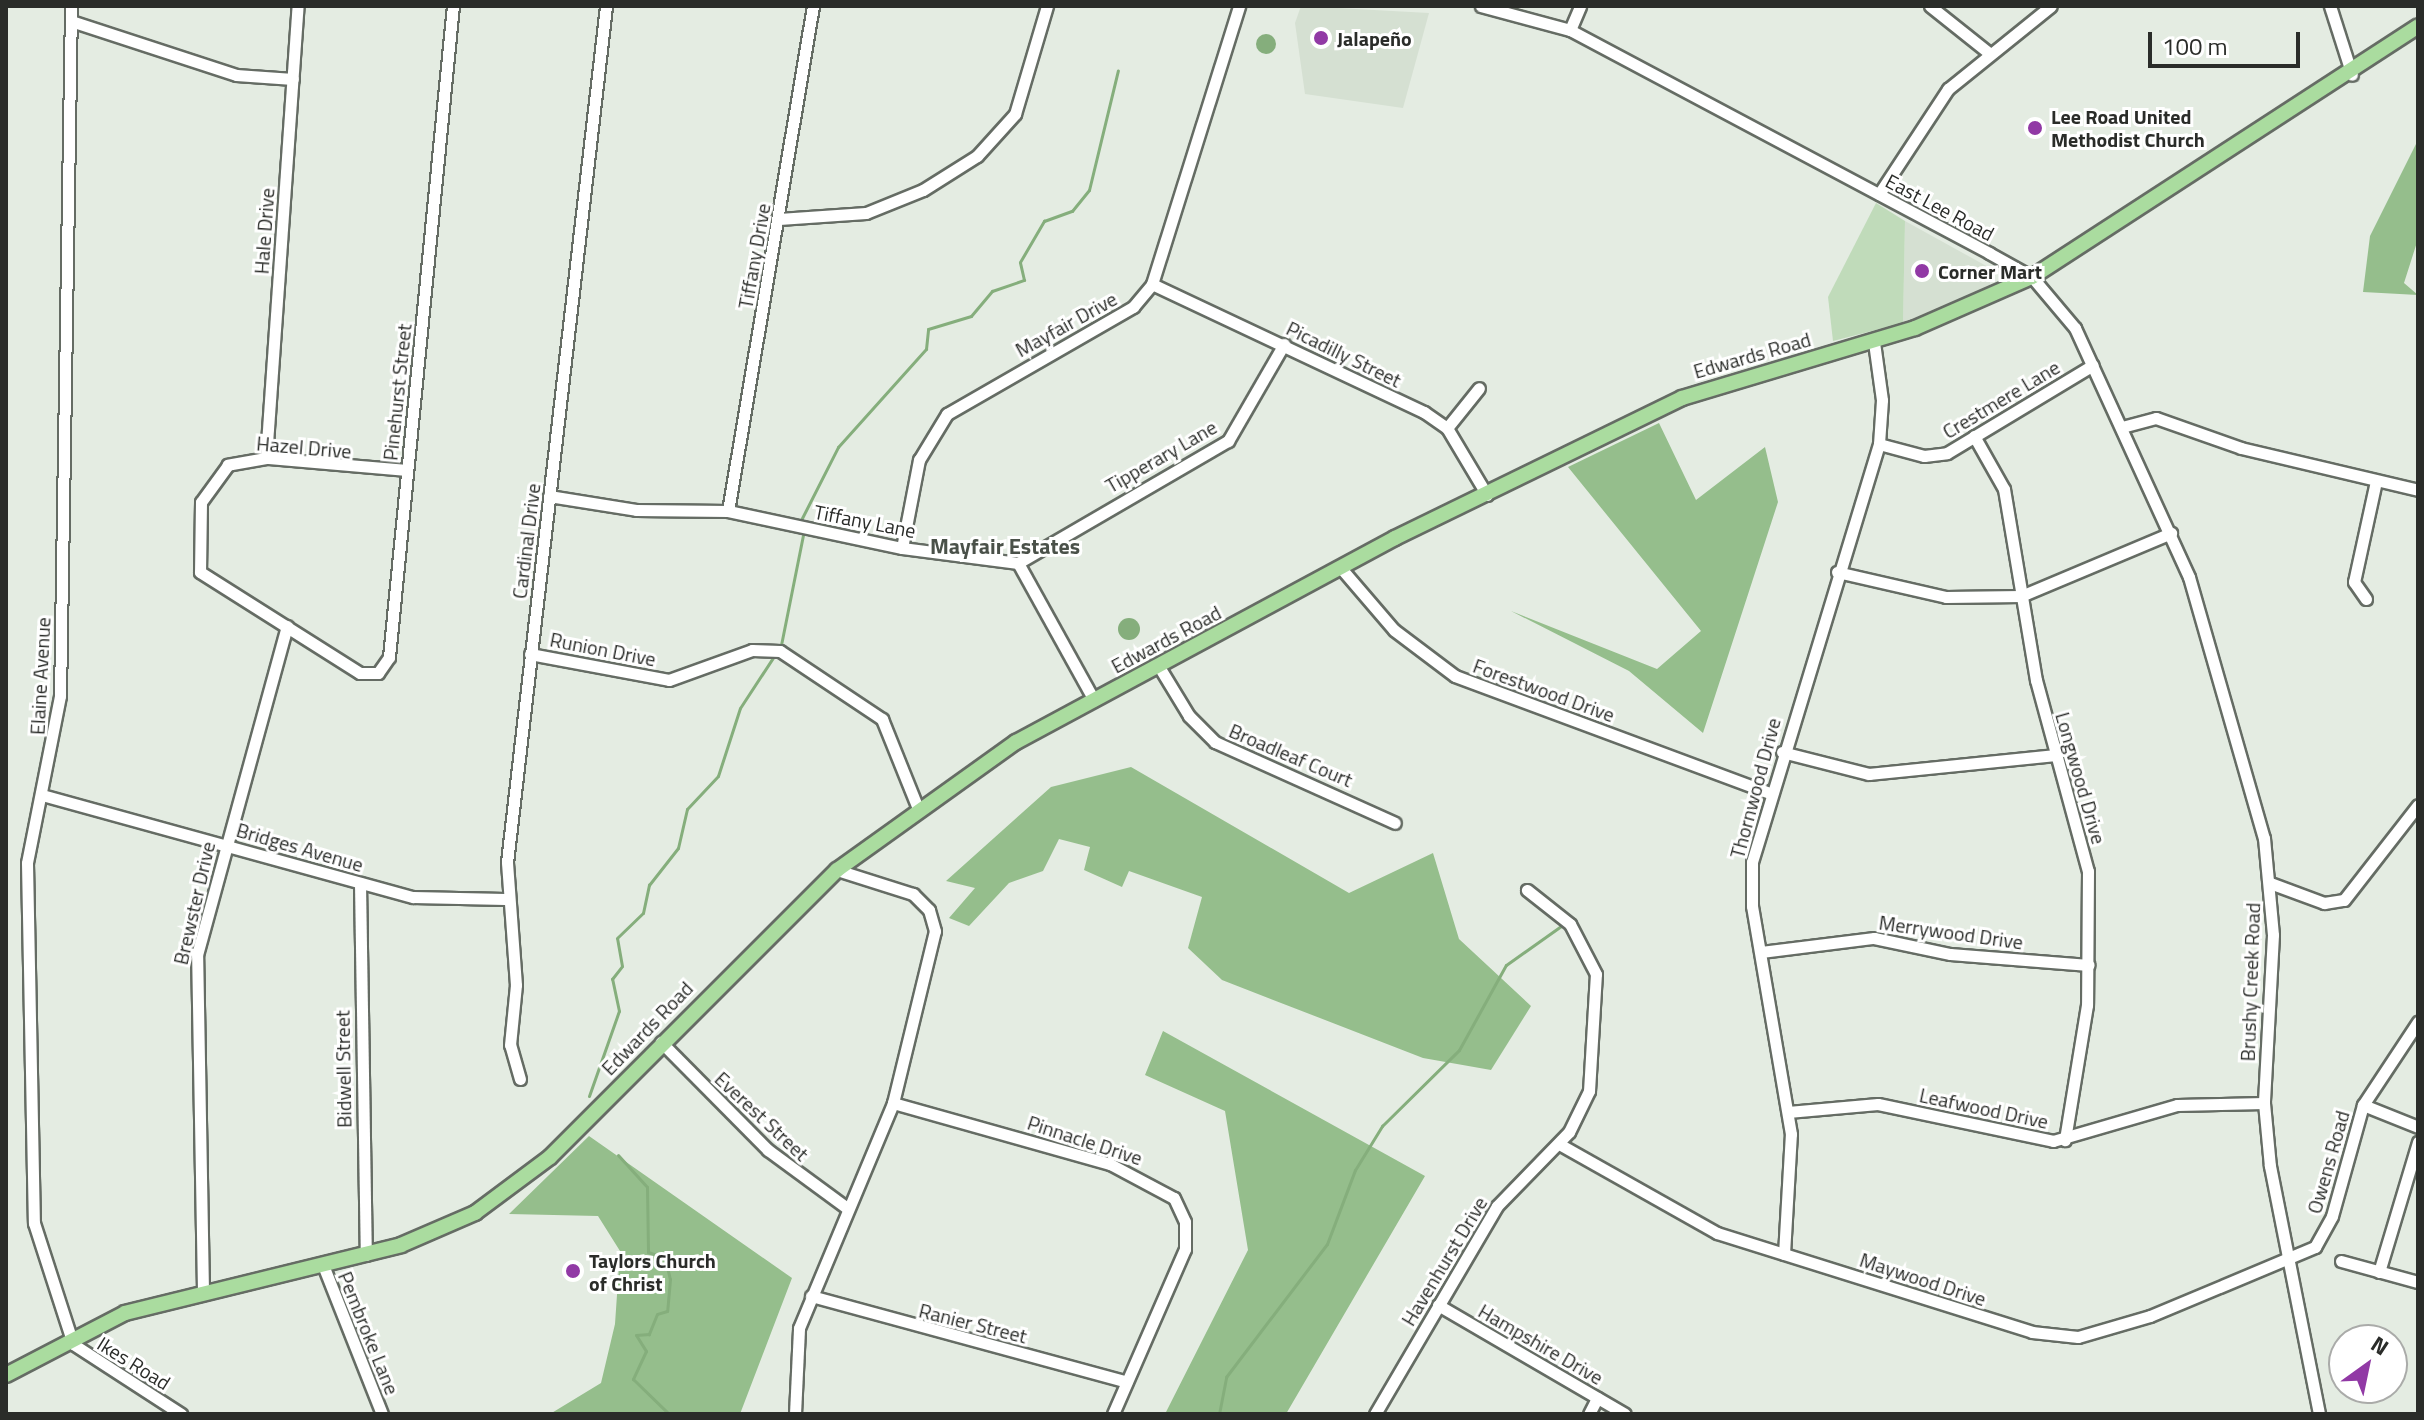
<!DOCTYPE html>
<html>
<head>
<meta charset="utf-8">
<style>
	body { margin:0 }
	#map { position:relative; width:2424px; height:1420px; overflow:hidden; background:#e4ece2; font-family:"Titillium Web",sans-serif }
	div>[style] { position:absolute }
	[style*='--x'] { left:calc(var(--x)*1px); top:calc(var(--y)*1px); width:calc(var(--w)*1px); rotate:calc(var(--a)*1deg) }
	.built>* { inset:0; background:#d5e0d2 }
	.green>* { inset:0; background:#c0dbba }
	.forest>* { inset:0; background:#95be8c }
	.water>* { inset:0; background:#85ae7c }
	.round { border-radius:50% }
	.stream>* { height:3px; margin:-1.5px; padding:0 1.5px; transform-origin:1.5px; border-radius:1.5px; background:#85ae7c }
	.roads { filter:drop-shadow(2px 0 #656c64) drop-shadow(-2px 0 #656c64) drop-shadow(0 2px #656c64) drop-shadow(0 -2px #656c64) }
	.minor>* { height:11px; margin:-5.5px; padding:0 5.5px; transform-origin:5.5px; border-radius:5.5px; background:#fff }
	.major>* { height:14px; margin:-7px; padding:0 7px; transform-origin:7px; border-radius:7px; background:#aadc9f }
	.dots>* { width:22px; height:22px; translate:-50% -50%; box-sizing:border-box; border:4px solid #fff; border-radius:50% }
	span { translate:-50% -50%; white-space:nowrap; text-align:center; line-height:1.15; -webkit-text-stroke:6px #fff; paint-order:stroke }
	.poi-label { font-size:20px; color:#2a2c29; font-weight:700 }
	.left { translate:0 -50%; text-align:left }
	.street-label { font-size:20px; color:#2a2c29 }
	.neighbourhood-label { font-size:22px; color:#4a5149; font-weight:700 }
	.frame { position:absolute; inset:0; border:8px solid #2a2c29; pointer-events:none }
	.north { position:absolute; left:2328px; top:1324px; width:80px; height:80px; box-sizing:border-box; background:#fff; border:2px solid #aaaba9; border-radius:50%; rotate:33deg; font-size:22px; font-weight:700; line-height:32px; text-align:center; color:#2a2c29 }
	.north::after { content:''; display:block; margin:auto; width:28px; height:36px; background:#9139a5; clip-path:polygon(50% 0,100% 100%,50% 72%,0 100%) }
	.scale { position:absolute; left:2148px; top:32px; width:152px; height:36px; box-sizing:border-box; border:4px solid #2a2c29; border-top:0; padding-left:10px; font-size:24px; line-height:28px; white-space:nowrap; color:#2a2c29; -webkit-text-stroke:6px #fff; paint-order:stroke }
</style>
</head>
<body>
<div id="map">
	<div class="built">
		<div style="clip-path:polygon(1301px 6px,1429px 13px,1403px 108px,1305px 94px,1295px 23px)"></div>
		<div style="clip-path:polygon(1905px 221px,1990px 268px,1990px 288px,1903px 323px)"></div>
	</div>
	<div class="green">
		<div style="clip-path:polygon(1876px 203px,1905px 221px,1903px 323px,1833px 341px,1828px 297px)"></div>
	</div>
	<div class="forest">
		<div style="clip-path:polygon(2418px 140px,2418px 239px,2404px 283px,2418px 295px,2363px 292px,2370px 236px)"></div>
		<div style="clip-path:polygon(1659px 423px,1696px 500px,1765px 447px,1778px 502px,1703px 733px,1629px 671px,1511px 611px,1657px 669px,1701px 631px,1568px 467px)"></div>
		<div style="clip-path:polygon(1131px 767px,1349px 893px,1433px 853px,1459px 939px,1531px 1006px,1491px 1070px,1423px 1058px,1222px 980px,1188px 948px,1202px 897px,1129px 871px,1122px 887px,1084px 870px,1090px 847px,1059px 839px,1043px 871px,1009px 883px,969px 926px,949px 918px,975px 888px,946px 881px,1051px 787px)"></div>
		<div style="clip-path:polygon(1163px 1031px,1425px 1176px,1286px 1414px,1165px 1414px,1248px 1250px,1225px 1111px,1145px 1075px)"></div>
		<div style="clip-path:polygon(589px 1136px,792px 1278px,740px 1414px,550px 1414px,601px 1383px,615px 1324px,620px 1251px,598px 1216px,509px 1214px)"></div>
	</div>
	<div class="water">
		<div class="round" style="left:1256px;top:34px;width:20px;height:20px"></div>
		<div class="round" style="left:1118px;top:618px;width:22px;height:22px"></div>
	</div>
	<div class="stream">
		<div style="--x:801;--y:520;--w:82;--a:-63.1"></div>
		<div style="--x:838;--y:447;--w:132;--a:-48.1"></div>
		<div style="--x:926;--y:349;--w:20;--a:-84"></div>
		<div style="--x:928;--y:329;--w:45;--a:-16.8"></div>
		<div style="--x:971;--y:316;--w:33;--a:-50"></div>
		<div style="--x:992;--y:291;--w:34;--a:-19"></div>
		<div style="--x:1024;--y:280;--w:18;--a:-103"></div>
		<div style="--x:1020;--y:262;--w:48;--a:-59.7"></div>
		<div style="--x:1044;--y:221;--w:30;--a:-20"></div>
		<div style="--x:1072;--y:211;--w:27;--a:-51"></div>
		<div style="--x:1089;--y:190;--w:123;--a:-76.4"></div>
		<div style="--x:781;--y:645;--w:112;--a:-78.7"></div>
		<div style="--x:589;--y:1096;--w:90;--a:-70.6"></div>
		<div style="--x:619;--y:1011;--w:33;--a:-102"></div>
		<div style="--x:612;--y:979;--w:16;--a:-52"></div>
		<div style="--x:622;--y:966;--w:28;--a:-100"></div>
		<div style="--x:617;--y:938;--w:36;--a:-44"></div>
		<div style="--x:643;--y:913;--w:29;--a:-78"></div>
		<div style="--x:649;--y:885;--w:47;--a:-51.9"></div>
		<div style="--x:678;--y:848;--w:40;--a:-77"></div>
		<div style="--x:687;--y:809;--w:45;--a:-46.8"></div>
		<div style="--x:718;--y:776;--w:71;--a:-72.1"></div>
		<div style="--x:740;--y:708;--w:62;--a:-56.8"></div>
		<div style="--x:618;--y:1155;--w:43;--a:47.8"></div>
		<div style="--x:647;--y:1187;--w:65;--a:89.1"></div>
		<div style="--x:648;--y:1252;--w:18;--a:19"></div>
		<div style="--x:665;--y:1258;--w:22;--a:77"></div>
		<div style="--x:670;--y:1279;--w:32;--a:95"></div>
		<div style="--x:667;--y:1311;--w:10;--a:163"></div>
		<div style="--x:657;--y:1314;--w:22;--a:112"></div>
		<div style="--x:649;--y:1334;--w:13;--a:176"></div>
		<div style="--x:636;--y:1335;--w:19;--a:58"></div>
		<div style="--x:646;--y:1351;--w:31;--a:115"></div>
		<div style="--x:633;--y:1379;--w:50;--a:44.2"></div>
		<div style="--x:1219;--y:1414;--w:38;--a:-79"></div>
		<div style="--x:1226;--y:1377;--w:167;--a:-52.8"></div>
		<div style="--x:1327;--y:1244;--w:79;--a:-69.3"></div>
		<div style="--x:1355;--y:1170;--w:52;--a:-58.5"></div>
		<div style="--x:1382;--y:1126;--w:108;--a:-44.6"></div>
		<div style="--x:1459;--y:1050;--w:97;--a:-61.1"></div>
		<div style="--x:1506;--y:965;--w:67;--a:-35.3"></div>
	</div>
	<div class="roads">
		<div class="minor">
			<div style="--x:71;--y:6;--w:690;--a:90.91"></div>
			<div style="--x:60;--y:696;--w:170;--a:101.2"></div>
			<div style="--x:27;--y:863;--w:360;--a:88.9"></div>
			<div style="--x:34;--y:1223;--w:127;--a:72.1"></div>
			<div style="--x:73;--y:1344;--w:129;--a:32.9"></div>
			<div style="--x:1481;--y:6;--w:92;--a:15.1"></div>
			<div style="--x:1570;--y:30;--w:475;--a:28"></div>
			<div style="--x:1989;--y:253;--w:49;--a:29.2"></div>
			<div style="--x:2032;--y:277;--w:67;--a:49.9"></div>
			<div style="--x:2075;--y:328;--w:274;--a:65.4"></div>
			<div style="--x:2189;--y:577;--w:272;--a:74"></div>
			<div style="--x:2264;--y:838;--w:97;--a:84.7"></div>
			<div style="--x:2273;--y:935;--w:168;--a:93.1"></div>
			<div style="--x:2264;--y:1103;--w:63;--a:84.6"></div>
			<div style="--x:2270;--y:1166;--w:253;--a:78.8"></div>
			<div style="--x:1930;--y:6;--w:75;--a:38.5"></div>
			<div style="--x:2330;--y:6;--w:72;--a:72.3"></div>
			<div style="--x:71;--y:21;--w:174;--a:18.1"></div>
			<div style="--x:236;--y:75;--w:57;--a:4"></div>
			<div style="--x:1570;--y:30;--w:26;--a:-67"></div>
			<div style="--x:1879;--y:194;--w:126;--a:-56.7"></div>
			<div style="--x:1948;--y:89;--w:132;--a:-38.9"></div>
			<div style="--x:779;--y:219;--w:87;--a:-3.9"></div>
			<div style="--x:866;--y:213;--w:61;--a:-22"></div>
			<div style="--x:923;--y:190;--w:64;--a:-32.2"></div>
			<div style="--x:977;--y:156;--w:57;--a:-47.9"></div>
			<div style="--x:1015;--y:114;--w:113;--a:-73.5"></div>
			<div style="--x:1152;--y:284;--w:301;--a:25.2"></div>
			<div style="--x:1424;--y:412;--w:28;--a:35"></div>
			<div style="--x:1447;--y:428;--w:78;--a:59.2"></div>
			<div style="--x:2122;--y:427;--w:35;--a:-15"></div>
			<div style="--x:2156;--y:418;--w:90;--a:19.4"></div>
			<div style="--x:2241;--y:448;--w:182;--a:13.3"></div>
			<div style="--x:1447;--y:428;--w:51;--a:-51.3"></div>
			<div style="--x:1974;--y:436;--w:61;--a:60.5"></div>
			<div style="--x:2004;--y:489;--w:194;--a:80.5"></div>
			<div style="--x:2036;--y:680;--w:198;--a:74.8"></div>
			<div style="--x:2088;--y:871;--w:134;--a:90.4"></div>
			<div style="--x:2087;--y:1005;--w:137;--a:99.3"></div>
			<div style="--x:1879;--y:444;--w:47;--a:14.9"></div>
			<div style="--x:1924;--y:456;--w:23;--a:-7"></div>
			<div style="--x:1947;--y:453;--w:170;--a:-31.1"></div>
			<div style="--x:266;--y:458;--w:453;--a:-86"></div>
			<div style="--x:407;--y:470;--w:142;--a:-175.1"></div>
			<div style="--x:266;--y:458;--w:39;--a:170"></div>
			<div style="--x:228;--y:465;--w:46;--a:126.1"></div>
			<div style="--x:201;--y:502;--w:70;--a:90.8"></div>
			<div style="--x:200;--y:572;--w:189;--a:32.3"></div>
			<div style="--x:360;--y:673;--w:18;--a:0"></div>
			<div style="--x:378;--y:673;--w:19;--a:-55"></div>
			<div style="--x:389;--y:657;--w:654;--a:-84.39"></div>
			<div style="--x:549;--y:496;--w:88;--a:9.1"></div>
			<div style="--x:636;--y:510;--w:92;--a:0.6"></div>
			<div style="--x:728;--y:511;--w:178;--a:12"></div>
			<div style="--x:902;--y:548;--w:117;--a:7.4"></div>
			<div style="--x:1018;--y:563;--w:157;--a:61"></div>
			<div style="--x:728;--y:511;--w:512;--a:-80.45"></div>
			<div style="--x:902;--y:548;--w:90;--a:-79.1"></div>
			<div style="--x:919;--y:460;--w:54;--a:-58.7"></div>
			<div style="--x:947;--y:414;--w:215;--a:-29.9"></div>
			<div style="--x:1133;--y:307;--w:30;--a:-50"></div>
			<div style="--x:1152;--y:284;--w:291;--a:-72.6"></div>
			<div style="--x:1018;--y:563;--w:243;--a:-30.2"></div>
			<div style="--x:1228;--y:441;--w:112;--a:-60"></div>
			<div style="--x:1340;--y:567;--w:83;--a:49.4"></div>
			<div style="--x:1394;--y:630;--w:76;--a:37"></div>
			<div style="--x:1455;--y:676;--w:336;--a:20.4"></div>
			<div style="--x:1837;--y:572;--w:112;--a:12.9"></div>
			<div style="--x:1946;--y:597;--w:75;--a:-0.8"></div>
			<div style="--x:2021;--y:596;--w:163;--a:-22.8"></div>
			<div style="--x:2366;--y:599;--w:21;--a:-125"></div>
			<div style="--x:2354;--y:582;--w:103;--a:-77.7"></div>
			<div style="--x:530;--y:654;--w:141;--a:10.6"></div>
			<div style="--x:669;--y:680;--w:88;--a:-19.9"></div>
			<div style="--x:752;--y:650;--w:28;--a:2"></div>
			<div style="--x:780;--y:651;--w:123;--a:33.7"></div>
			<div style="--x:882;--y:719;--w:94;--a:68.1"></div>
			<div style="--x:1158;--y:665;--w:60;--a:58.7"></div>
			<div style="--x:1189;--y:716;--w:37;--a:45"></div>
			<div style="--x:1215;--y:742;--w:197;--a:24.2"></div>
			<div style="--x:1782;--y:752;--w:90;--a:14.2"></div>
			<div style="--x:1869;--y:774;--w:187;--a:-5.8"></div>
			<div style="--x:42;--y:795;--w:385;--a:15.4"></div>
			<div style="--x:413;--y:897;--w:92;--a:1.2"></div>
			<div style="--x:360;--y:883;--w:372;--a:89.1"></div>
			<div style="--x:2270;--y:883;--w:58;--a:20.3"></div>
			<div style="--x:2324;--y:903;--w:20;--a:-9"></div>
			<div style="--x:2344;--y:900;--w:120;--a:-52.1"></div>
			<div style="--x:1761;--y:952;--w:114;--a:-7.1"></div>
			<div style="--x:1874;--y:938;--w:78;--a:11.9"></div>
			<div style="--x:1950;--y:954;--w:139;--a:4.5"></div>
			<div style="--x:661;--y:1042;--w:152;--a:45.3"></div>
			<div style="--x:768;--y:1150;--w:98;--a:36.3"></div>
			<div style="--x:520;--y:1079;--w:35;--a:-106"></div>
			<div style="--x:510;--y:1045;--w:60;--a:-84.3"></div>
			<div style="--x:516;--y:985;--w:123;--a:-94.2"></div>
			<div style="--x:507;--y:862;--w:862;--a:-83.4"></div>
			<div style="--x:893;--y:1103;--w:225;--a:15.7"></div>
			<div style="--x:1110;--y:1164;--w:72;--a:28"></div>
			<div style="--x:1174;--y:1198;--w:26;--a:65"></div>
			<div style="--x:1185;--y:1222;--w:27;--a:90"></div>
			<div style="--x:1185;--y:1249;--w:180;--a:113.6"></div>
			<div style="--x:2363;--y:1105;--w:59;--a:21.8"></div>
			<div style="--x:1788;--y:1112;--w:90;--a:-5.1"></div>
			<div style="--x:1878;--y:1104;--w:179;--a:11.9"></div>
			<div style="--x:2053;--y:1141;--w:129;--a:-16.2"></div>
			<div style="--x:2177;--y:1105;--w:87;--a:-1.3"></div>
			<div style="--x:1559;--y:1144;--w:181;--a:29.4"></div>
			<div style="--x:1717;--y:1233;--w:330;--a:17.4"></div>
			<div style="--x:2032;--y:1332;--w:46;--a:6.2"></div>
			<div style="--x:2078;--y:1337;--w:75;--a:-16.3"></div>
			<div style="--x:2150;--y:1316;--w:179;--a:-22.7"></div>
			<div style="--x:2315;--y:1247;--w:35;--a:-61"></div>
			<div style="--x:2332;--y:1216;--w:115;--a:-74.4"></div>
			<div style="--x:2363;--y:1105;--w:100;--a:-56.5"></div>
			<div style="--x:1784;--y:1254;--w:120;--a:-86.7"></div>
			<div style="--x:1791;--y:1134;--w:231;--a:-99.7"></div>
			<div style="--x:1752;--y:906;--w:44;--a:-90"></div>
			<div style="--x:1752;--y:862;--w:437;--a:-73.1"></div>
			<div style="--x:1879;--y:444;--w:44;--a:-86.1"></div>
			<div style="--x:1882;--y:400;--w:59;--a:-97.9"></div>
			<div style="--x:2341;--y:1261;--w:80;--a:15.3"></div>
			<div style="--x:323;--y:1265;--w:160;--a:68.4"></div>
			<div style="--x:2379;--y:1272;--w:136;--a:-73.3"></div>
			<div style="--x:203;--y:1291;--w:336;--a:-91"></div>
			<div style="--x:197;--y:955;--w:341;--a:-74.7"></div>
			<div style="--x:811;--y:1296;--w:327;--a:15.2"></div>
			<div style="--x:1438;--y:1305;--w:216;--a:30.2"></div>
			<div style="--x:795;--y:1414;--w:86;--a:-87.3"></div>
			<div style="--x:799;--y:1328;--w:244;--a:-67.3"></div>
			<div style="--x:893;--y:1103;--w:177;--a:-76.3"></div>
			<div style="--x:935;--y:931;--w:22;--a:-106"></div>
			<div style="--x:929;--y:910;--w:23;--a:-135"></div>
			<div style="--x:913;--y:894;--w:80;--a:-162.5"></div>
			<div style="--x:1375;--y:1414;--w:241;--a:-59.6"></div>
			<div style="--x:1497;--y:1206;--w:103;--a:-45.8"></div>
			<div style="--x:1569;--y:1132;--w:46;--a:-64"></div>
			<div style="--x:1589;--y:1091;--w:117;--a:-86.6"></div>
			<div style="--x:1596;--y:974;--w:56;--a:-117.5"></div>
			<div style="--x:1570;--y:924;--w:55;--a:-141.7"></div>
			<div style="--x:1589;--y:1414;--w:18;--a:-63"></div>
		</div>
		<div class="major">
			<div style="--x:6;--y:1375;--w:134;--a:-27.5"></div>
			<div style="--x:125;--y:1313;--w:284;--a:-13.8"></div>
			<div style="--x:401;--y:1245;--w:81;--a:-23.4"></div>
			<div style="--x:475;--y:1213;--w:94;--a:-36.7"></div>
			<div style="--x:550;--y:1157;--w:406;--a:-45"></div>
			<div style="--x:837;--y:870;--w:220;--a:-35.6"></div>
			<div style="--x:1016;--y:742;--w:430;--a:-28.3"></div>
			<div style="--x:1395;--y:538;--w:319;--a:-26"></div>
			<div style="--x:1682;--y:398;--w:243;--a:-16.7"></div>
			<div style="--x:1915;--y:328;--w:128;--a:-23.6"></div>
			<div style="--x:2032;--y:277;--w:460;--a:-33"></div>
		</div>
	</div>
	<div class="dots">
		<div style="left:1321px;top:38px;background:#9139a5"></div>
		<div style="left:2035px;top:128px;background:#9139a5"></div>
		<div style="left:1922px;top:271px;background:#9139a5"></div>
		<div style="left:573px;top:1271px;background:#9139a5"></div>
	</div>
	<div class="poi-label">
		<span class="left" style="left:1337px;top:38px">Jalapeño</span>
		<span class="left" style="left:2051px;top:128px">Lee Road United<br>Methodist Church</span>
		<span class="left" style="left:1938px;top:271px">Corner Mart</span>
		<span class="left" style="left:589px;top:1272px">Taylors Church<br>of Christ</span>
	</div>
	<div class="street-label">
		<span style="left:1940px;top:207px;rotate:28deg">East Lee Road</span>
		<span style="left:264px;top:231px;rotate:-86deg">Hale Drive</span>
		<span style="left:754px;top:256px;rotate:-80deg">Tiffany Drive</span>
		<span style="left:1066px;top:324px;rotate:-29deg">Mayfair Drive</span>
		<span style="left:1344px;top:354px;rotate:26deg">Picadilly Street</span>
		<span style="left:1752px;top:355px;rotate:-16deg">Edwards Road</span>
		<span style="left:397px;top:392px;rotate:-84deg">Pinehurst Street</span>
		<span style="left:2001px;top:399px;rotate:-31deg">Crestmere Lane</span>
		<span style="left:304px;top:447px;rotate:5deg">Hazel Drive</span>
		<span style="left:1161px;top:456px;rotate:-30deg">Tipperary Lane</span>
		<span style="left:865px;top:521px;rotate:11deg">Tiffany Lane</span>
		<span style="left:526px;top:541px;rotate:-83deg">Cardinal Drive</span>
		<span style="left:1166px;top:639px;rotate:-28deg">Edwards Road</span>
		<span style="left:603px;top:649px;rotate:11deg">Runion Drive</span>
		<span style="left:40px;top:676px;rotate:-87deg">Elaine Avenue</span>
		<span style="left:1544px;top:690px;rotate:20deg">Forestwood Drive</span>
		<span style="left:1291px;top:755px;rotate:23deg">Broadleaf Court</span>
		<span style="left:2081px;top:778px;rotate:74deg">Longwood Drive</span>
		<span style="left:1755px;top:788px;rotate:-75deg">Thornwood Drive</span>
		<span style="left:300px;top:847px;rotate:16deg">Bridges Avenue</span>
		<span style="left:194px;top:903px;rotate:-77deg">Brewster Drive</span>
		<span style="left:1951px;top:932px;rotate:8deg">Merrywood Drive</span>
		<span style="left:2250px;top:982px;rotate:-88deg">Brushy Creek Road</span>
		<span style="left:647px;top:1028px;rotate:-46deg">Edwards Road</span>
		<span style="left:343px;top:1069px;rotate:-91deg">Bidwell Street</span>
		<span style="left:1984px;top:1108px;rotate:12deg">Leafwood Drive</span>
		<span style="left:762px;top:1116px;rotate:43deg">Everest Street</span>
		<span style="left:1085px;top:1140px;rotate:18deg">Pinnacle Drive</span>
		<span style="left:2328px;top:1162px;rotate:-74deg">Owens Road</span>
		<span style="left:1444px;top:1261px;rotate:-59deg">Havenhurst Drive</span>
		<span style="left:1923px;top:1279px;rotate:18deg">Maywood Drive</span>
		<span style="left:973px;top:1323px;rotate:14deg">Ranier Street</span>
		<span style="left:369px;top:1333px;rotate:68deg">Pembroke Lane</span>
		<span style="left:1541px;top:1344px;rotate:30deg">Hampshire Drive</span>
		<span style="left:134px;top:1363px;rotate:32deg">Ikes Road</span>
	</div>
	<div class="neighbourhood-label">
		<span style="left:1005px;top:547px">Mayfair Estates</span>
	</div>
	<div class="frame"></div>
	<div class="north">N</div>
	<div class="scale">100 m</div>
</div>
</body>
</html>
